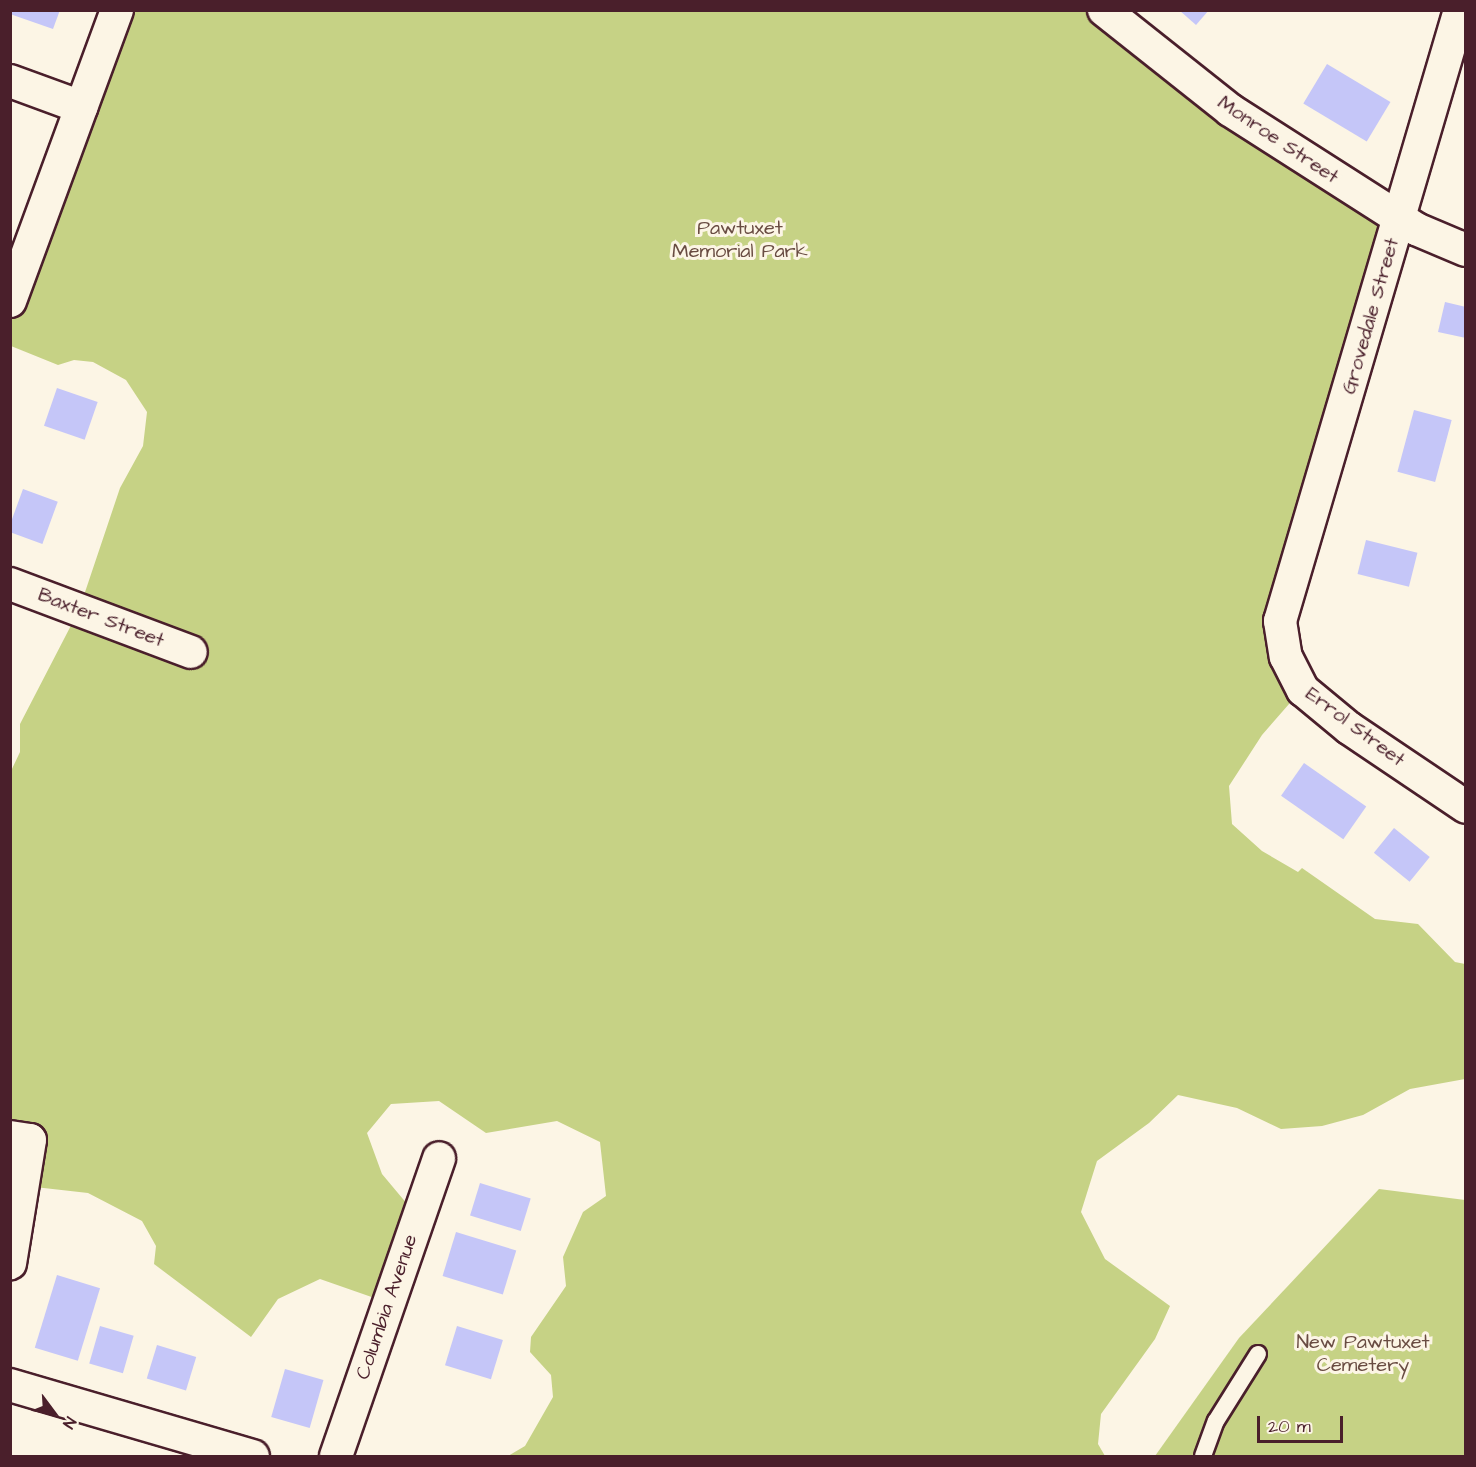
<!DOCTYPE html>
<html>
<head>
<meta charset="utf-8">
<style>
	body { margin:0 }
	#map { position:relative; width:1476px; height:1467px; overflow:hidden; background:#fcf5e5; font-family:"Architects Daughter",sans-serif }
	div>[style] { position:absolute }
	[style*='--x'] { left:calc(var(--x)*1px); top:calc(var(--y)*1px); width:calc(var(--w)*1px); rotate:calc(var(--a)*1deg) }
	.green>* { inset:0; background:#c6d285 }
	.building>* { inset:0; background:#c5c6f8; transform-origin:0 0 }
	.roads { filter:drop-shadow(2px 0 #4a1f2b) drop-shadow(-2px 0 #4a1f2b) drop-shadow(0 2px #4a1f2b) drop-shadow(0 -2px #4a1f2b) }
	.service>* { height:16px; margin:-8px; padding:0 8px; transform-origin:8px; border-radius:8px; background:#fcf5e5 }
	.minor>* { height:32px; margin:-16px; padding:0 16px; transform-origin:16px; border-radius:16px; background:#fcf5e5 }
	span { translate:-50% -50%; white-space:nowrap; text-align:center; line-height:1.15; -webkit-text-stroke:6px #fcf5e5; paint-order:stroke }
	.street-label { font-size:20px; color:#4a1f2b }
	.park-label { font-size:20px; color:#694c42 }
	.frame { position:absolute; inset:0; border:12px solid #4a1f2b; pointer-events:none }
	.north { position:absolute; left:24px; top:1383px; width:60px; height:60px; -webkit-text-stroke:4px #fcf5e5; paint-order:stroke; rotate:122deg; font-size:16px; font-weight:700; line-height:24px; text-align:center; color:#4a1f2b }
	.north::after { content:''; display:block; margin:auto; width:21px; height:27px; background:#4a1f2b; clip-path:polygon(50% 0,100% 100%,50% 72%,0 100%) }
	.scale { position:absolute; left:1257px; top:1416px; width:86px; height:27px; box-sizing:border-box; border:3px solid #4a1f2b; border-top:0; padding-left:8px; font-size:18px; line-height:21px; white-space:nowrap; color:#4a1f2b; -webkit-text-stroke:4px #fcf5e5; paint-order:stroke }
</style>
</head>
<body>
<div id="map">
	<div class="green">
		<div style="clip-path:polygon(120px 11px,1101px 11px,1401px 223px,1280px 610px,1303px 688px,1262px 735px,1229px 786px,1232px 824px,1262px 851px,1298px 872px,1302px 868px,1375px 919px,1418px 924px,1455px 962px,1465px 964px,1465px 1079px,1410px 1089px,1363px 1115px,1322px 1126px,1281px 1129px,1237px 1108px,1178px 1095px,1149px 1123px,1097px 1161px,1081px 1212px,1105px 1259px,1170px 1306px,1155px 1339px,1101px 1414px,1098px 1444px,1105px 1456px,508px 1456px,525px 1446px,553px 1397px,551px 1375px,530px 1352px,531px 1337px,566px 1286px,563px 1257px,583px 1212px,606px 1196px,600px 1142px,557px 1121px,486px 1133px,439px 1101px,391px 1104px,367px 1133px,382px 1174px,418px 1217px,383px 1301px,320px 1279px,278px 1299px,251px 1337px,154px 1264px,156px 1246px,142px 1221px,88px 1193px,26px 1186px,11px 1139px,11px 771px,20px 752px,20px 724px,79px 610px,120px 488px,143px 446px,147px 412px,126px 380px,93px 362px,74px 360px,58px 365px,11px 346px,10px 311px)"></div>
		<div style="clip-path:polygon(1379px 1189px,1465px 1200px,1465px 1456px,1155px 1456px,1239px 1338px)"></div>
	</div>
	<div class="building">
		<div style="clip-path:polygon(10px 10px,60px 10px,53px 29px,10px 14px)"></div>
		<div style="clip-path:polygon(1179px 10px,1209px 10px,1196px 25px)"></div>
		<div style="left:1327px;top:64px;width:74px;height:46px;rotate:31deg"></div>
		<div style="clip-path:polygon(1445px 302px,1466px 307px,1466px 338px,1438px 332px)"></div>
		<div style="left:57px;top:388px;width:43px;height:40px;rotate:19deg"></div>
		<div style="left:1414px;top:410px;width:39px;height:64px;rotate:15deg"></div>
		<div style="left:23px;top:489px;width:37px;height:45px;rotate:20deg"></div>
		<div style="left:1366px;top:540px;width:53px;height:35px;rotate:14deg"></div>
		<div style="left:1304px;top:763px;width:76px;height:40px;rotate:35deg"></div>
		<div style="left:1394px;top:828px;width:46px;height:32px;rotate:39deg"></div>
		<div style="left:480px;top:1183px;width:53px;height:34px;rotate:17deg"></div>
		<div style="left:456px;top:1232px;width:63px;height:46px;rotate:17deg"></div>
		<div style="left:57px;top:1275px;width:45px;height:76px;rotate:17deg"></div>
		<div style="left:100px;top:1326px;width:35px;height:39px;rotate:16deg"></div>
		<div style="left:457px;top:1326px;width:48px;height:41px;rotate:17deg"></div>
		<div style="left:157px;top:1345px;width:41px;height:35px;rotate:17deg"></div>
		<div style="left:285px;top:1369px;width:40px;height:50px;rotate:16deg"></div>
	</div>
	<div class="roads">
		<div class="service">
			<div style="--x:1203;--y:1456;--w:37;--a:-70"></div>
			<div style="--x:1216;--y:1421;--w:79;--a:-57.9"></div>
		</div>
		<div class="minor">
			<div style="--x:1104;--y:10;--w:161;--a:38.4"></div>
			<div style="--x:1230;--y:110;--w:221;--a:32.6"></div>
			<div style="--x:1416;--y:229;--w:54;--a:22.8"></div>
			<div style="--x:1460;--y:10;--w:637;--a:106.41"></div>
			<div style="--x:1280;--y:621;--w:36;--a:81"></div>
			<div style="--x:1286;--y:657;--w:37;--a:63"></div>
			<div style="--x:1303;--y:690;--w:60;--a:39.6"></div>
			<div style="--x:1349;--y:728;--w:141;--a:34"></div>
			<div style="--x:10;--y:81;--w:76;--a:20.1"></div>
			<div style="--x:10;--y:301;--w:310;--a:-69.8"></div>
			<div style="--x:10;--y:584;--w:193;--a:20.6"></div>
			<div style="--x:10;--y:1137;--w:20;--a:9"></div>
			<div style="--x:30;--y:1140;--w:125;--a:99.2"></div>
			<div style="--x:10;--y:1385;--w:253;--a:16.3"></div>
			<div style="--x:336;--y:1456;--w:315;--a:-70.9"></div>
		</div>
	</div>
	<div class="street-label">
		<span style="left:1278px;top:140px;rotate:34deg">Monroe Street</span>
		<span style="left:1371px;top:316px;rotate:-74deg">Grovedale Street</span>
		<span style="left:101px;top:618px;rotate:21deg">Baxter Street</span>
		<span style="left:1355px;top:727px;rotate:37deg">Errol Street</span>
		<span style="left:387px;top:1307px;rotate:-71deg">Columbia Avenue</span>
	</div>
	<div class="park-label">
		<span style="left:740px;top:240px">Pawtuxet<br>Memorial Park</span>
		<span style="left:1363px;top:1354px">New Pawtuxet<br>Cemetery</span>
	</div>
	<div class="frame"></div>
	<div class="north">N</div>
	<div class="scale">20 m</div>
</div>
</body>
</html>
